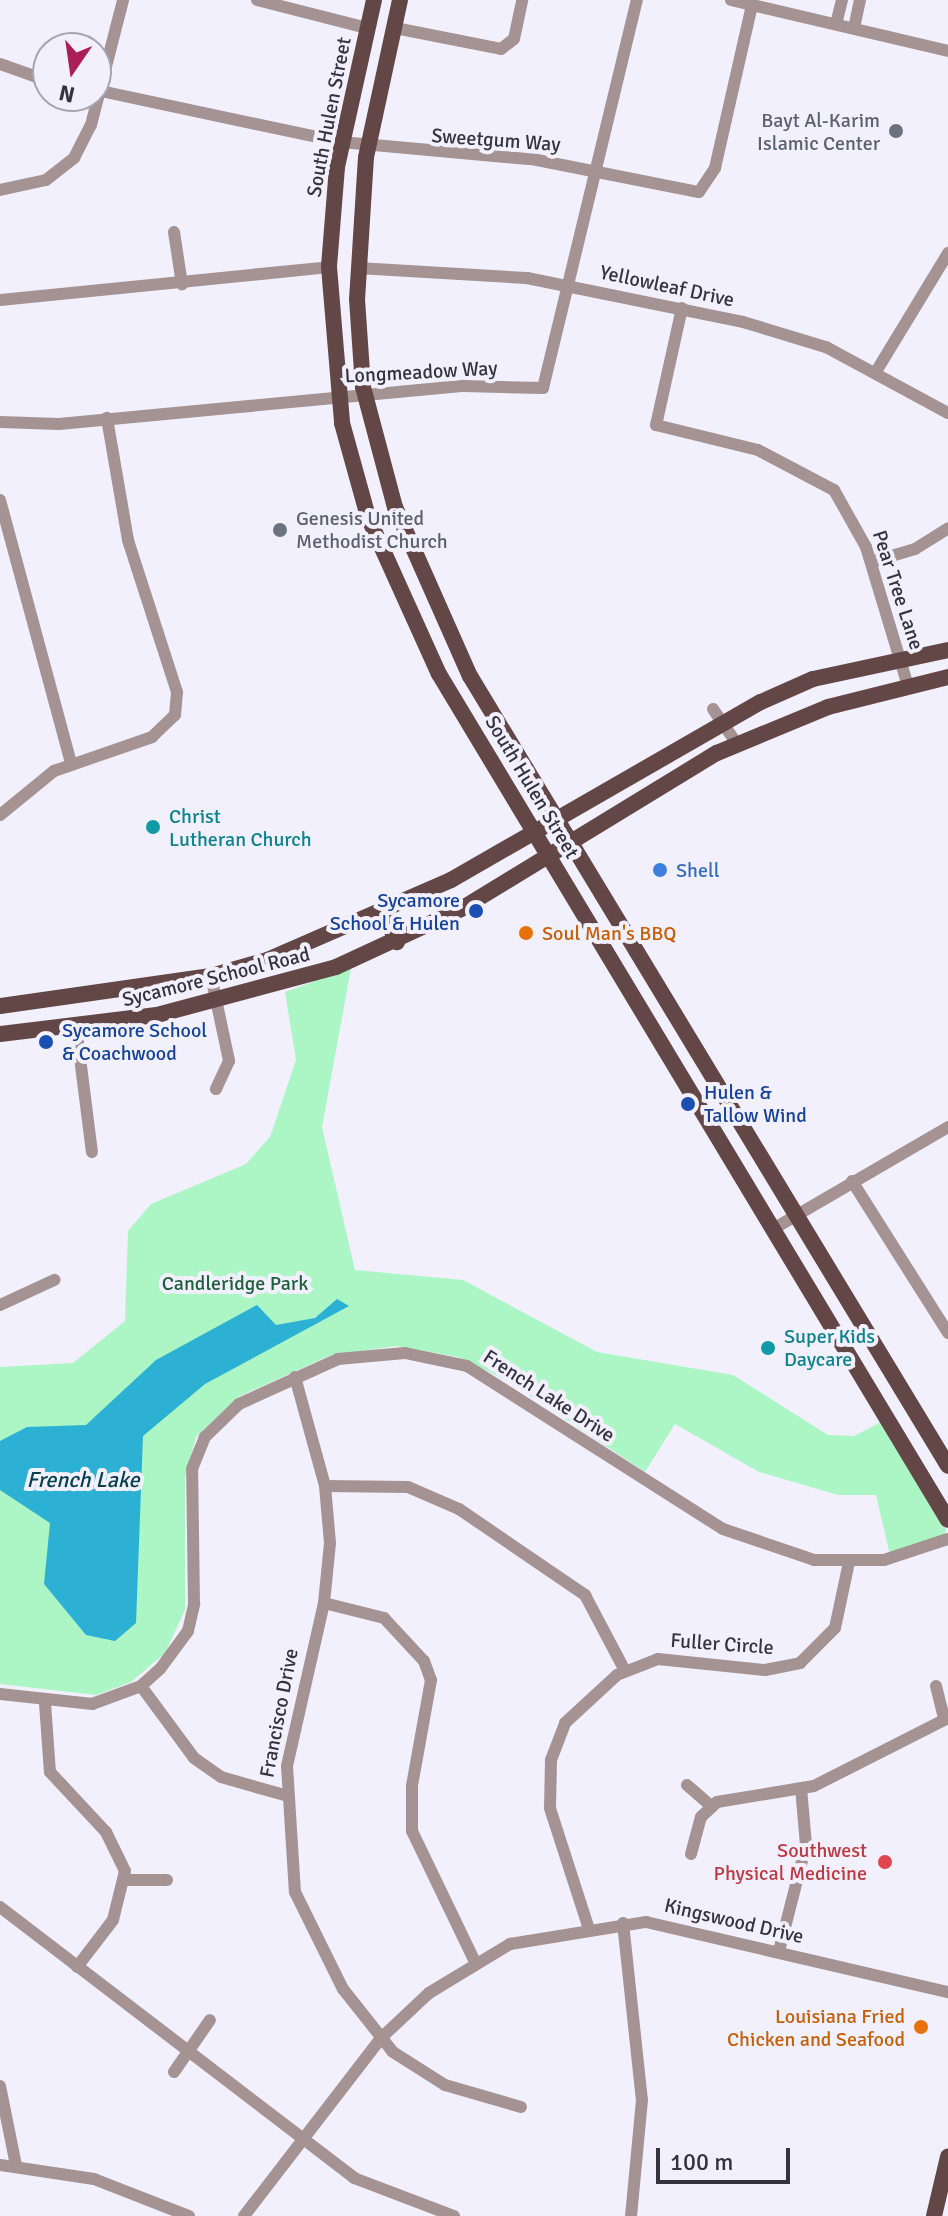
<!DOCTYPE html>
<html>
<head>
<meta charset="utf-8">
<style>
	body { margin:0 }
	#map { position:relative; width:948px; height:2216px; overflow:hidden; background:#f2f0fd; font-family:Signika,sans-serif }
	div>[style] { position:absolute }
	[style*='--x'] { left:calc(var(--x)*1px); top:calc(var(--y)*1px); width:calc(var(--w)*1px); rotate:calc(var(--a)*1deg) }
	.green>* { inset:0; background:#acf6c5 }
	.water>* { inset:0; background:#2cb0d4 }
	.minor>* { height:12px; margin:-6px; padding:0 6px; transform-origin:6px; border-radius:6px; background:#a49392 }
	.major>* { height:16px; margin:-8px; padding:0 8px; transform-origin:8px; border-radius:8px; background:#634746 }
	.dots>* { width:22px; height:22px; translate:-50% -50%; box-sizing:border-box; border:4px solid #f2f0fd; border-radius:50% }
	span { translate:-50% -50%; white-space:nowrap; text-align:center; line-height:1.15; -webkit-text-stroke:8px #f2f0fd; paint-order:stroke }
	.street-label { font-size:20px; color:#35333f }
	.worship-label { font-size:20px; color:#5b616d }
	.right { translate:-100% -50%; text-align:right }
	.left { translate:0 -50%; text-align:left }
	.culture-label { font-size:20px; color:#0d838f }
	.shop-label { font-size:20px; color:#366cbe }
	.transit-label { font-size:20px; color:#164399 }
	.food-label { font-size:20px; color:#c56008 }
	.park-label { font-size:20px; color:#1e5f3b }
	.health-label { font-size:20px; color:#be3a42 }
	.water-label { font-size:22px; color:#07404f; font-style:italic }
	.north { position:absolute; left:32px; top:32px; width:80px; height:80px; box-sizing:border-box; background:#f2f0fd; border:2px solid #a6a4b1; border-radius:50%; rotate:193deg; font-size:22px; font-weight:700; line-height:32px; text-align:center; color:#35333f }
	.north::after { content:''; display:block; margin:auto; width:28px; height:36px; background:#ac1e5a; clip-path:polygon(50% 0,100% 100%,50% 72%,0 100%) }
	.scale { position:absolute; left:656px; top:2148px; width:134px; height:36px; box-sizing:border-box; border:4px solid #35333f; border-top:0; padding-left:10px; font-size:24px; line-height:28px; white-space:nowrap; color:#35333f; -webkit-text-stroke:6px #f2f0fd; paint-order:stroke }
</style>
</head>
<body>
<div id="map">
	<div class="green">
		<div style="clip-path:polygon(351px 968px,322px 1127px,355px 1270px,463px 1280px,597px 1352px,733px 1375px,828px 1435px,854px 1436px,881px 1422px,946px 1529px,944px 1537px,890px 1555px,876px 1495px,838px 1495px,759px 1472px,675px 1424px,645px 1472px,508px 1381px,458px 1357px,397px 1346px,331px 1355px,238px 1397px,196px 1437px,185px 1478px,185px 1610px,165px 1653px,131px 1682px,96px 1695px,0 1684px,0 1367px,73px 1363px,125px 1321px,128px 1231px,151px 1204px,246px 1164px,270px 1137px,296px 1060px,285px 992px)"></div>
	</div>
	<div class="water">
		<div style="clip-path:polygon(337px 1299px,349px 1306px,205px 1384px,143px 1436px,136px 1623px,115px 1641px,86px 1635px,44px 1584px,50px 1523px,0 1490px,0 1441px,27px 1427px,86px 1425px,156px 1360px,257px 1305px,276px 1325px,315px 1318px)"></div>
	</div>
	<div class="minor">
		<div style="--x:257;--y:0;--w:114;--a:14.3"></div>
		<div style="--x:731;--y:0;--w:223;--a:13.2"></div>
		<div style="--x:836;--y:24;--w:25;--a:-76"></div>
		<div style="--x:395;--y:28;--w:108;--a:11.2"></div>
		<div style="--x:501;--y:49;--w:16;--a:-38"></div>
		<div style="--x:514;--y:39;--w:40;--a:-78"></div>
		<div style="--x:854;--y:28;--w:29;--a:-78"></div>
		<div style="--x:0;--y:64;--w:51;--a:19.5"></div>
		<div style="--x:96;--y:90;--w:250;--a:12"></div>
		<div style="--x:341;--y:142;--w:197;--a:5.2"></div>
		<div style="--x:537;--y:160;--w:165;--a:11.2"></div>
		<div style="--x:699;--y:192;--w:29;--a:-56"></div>
		<div style="--x:715;--y:168;--w:167;--a:-77.2"></div>
		<div style="--x:0;--y:190;--w:47;--a:-12.3"></div>
		<div style="--x:46;--y:180;--w:36;--a:-38"></div>
		<div style="--x:74;--y:158;--w:37;--a:-63"></div>
		<div style="--x:91;--y:125;--w:129;--a:-75.6"></div>
		<div style="--x:174;--y:232;--w:53;--a:81.3"></div>
		<div style="--x:358;--y:268;--w:169;--a:3.4"></div>
		<div style="--x:527;--y:278;--w:220;--a:11.5"></div>
		<div style="--x:743;--y:322;--w:87;--a:16.8"></div>
		<div style="--x:826;--y:347;--w:139;--a:28.4"></div>
		<div style="--x:0;--y:300;--w:331;--a:-5.7"></div>
		<div style="--x:682;--y:308;--w:120;--a:102.5"></div>
		<div style="--x:656;--y:425;--w:105;--a:13.8"></div>
		<div style="--x:758;--y:450;--w:86;--a:27.8"></div>
		<div style="--x:834;--y:490;--w:65;--a:60.7"></div>
		<div style="--x:866;--y:547;--w:145;--a:73.2"></div>
		<div style="--x:877;--y:370;--w:137;--a:-58.7"></div>
		<div style="--x:0;--y:422;--w:59;--a:1.9"></div>
		<div style="--x:59;--y:424;--w:407;--a:-5.4"></div>
		<div style="--x:464;--y:386;--w:79;--a:1.5"></div>
		<div style="--x:543;--y:388;--w:399;--a:-76.4"></div>
		<div style="--x:0;--y:500;--w:272;--a:74.9"></div>
		<div style="--x:871;--y:562;--w:46;--a:-16.5"></div>
		<div style="--x:915;--y:549;--w:39;--a:-32"></div>
		<div style="--x:713;--y:709;--w:42;--a:55.6"></div>
		<div style="--x:0;--y:815;--w:70;--a:-39.2"></div>
		<div style="--x:54;--y:771;--w:104;--a:-19.1"></div>
		<div style="--x:152;--y:737;--w:32;--a:-44"></div>
		<div style="--x:175;--y:715;--w:23;--a:-85"></div>
		<div style="--x:177;--y:692;--w:160;--a:-107.9"></div>
		<div style="--x:128;--y:540;--w:124;--a:-99.8"></div>
		<div style="--x:211;--y:976;--w:87;--a:78"></div>
		<div style="--x:229;--y:1061;--w:31;--a:115"></div>
		<div style="--x:76;--y:1026;--w:127;--a:82.8"></div>
		<div style="--x:852;--y:1181;--w:180;--a:57.7"></div>
		<div style="--x:773;--y:1229;--w:203;--a:-30.2"></div>
		<div style="--x:0;--y:1305;--w:60;--a:-24.8"></div>
		<div style="--x:295;--y:1377;--w:113;--a:74.6"></div>
		<div style="--x:325;--y:1486;--w:57;--a:85"></div>
		<div style="--x:330;--y:1543;--w:60;--a:95.7"></div>
		<div style="--x:324;--y:1603;--w:167;--a:102.8"></div>
		<div style="--x:287;--y:1766;--w:126;--a:86.4"></div>
		<div style="--x:295;--y:1892;--w:108;--a:63.7"></div>
		<div style="--x:343;--y:1989;--w:80;--a:51.6"></div>
		<div style="--x:393;--y:2052;--w:62;--a:32.4"></div>
		<div style="--x:445;--y:2085;--w:79;--a:16.1"></div>
		<div style="--x:325;--y:1486;--w:83;--a:0.7"></div>
		<div style="--x:408;--y:1487;--w:56;--a:23.3"></div>
		<div style="--x:459;--y:1509;--w:153;--a:34.3"></div>
		<div style="--x:585;--y:1595;--w:86;--a:62.2"></div>
		<div style="--x:324;--y:1603;--w:62;--a:14"></div>
		<div style="--x:384;--y:1618;--w:59;--a:47.1"></div>
		<div style="--x:424;--y:1661;--w:20;--a:70"></div>
		<div style="--x:431;--y:1680;--w:108;--a:100.2"></div>
		<div style="--x:412;--y:1786;--w:45;--a:90"></div>
		<div style="--x:412;--y:1831;--w:145;--a:64.3"></div>
		<div style="--x:141;--y:1686;--w:89;--a:53.6"></div>
		<div style="--x:194;--y:1758;--w:33;--a:35"></div>
		<div style="--x:221;--y:1777;--w:66;--a:15.9"></div>
		<div style="--x:936;--y:1686;--w:34;--a:76"></div>
		<div style="--x:0;--y:1694;--w:93;--a:6.2"></div>
		<div style="--x:92;--y:1704;--w:52;--a:-20.2"></div>
		<div style="--x:141;--y:1686;--w:25;--a:-42"></div>
		<div style="--x:160;--y:1669;--w:47;--a:-53.6"></div>
		<div style="--x:188;--y:1631;--w:28;--a:-77"></div>
		<div style="--x:194;--y:1604;--w:135;--a:-90.8"></div>
		<div style="--x:192;--y:1469;--w:35;--a:-68"></div>
		<div style="--x:205;--y:1437;--w:47;--a:-44.1"></div>
		<div style="--x:239;--y:1404;--w:109;--a:-24.4"></div>
		<div style="--x:338;--y:1359;--w:67;--a:-5.1"></div>
		<div style="--x:405;--y:1353;--w:63;--a:11.8"></div>
		<div style="--x:467;--y:1366;--w:303;--a:32.5"></div>
		<div style="--x:723;--y:1529;--w:96;--a:18.8"></div>
		<div style="--x:814;--y:1560;--w:70;--a:0"></div>
		<div style="--x:884;--y:1560;--w:67;--a:-18.2"></div>
		<div style="--x:45;--y:1703;--w:69;--a:85.9"></div>
		<div style="--x:50;--y:1772;--w:82;--a:47"></div>
		<div style="--x:106;--y:1832;--w:43;--a:64"></div>
		<div style="--x:125;--y:1871;--w:50;--a:103.8"></div>
		<div style="--x:113;--y:1920;--w:59;--a:127.5"></div>
		<div style="--x:687;--y:1785;--w:30;--a:41"></div>
		<div style="--x:691;--y:1854;--w:38;--a:-75"></div>
		<div style="--x:701;--y:1817;--w:22;--a:-43"></div>
		<div style="--x:717;--y:1802;--w:98;--a:-9.4"></div>
		<div style="--x:814;--y:1786;--w:150;--a:-26.9"></div>
		<div style="--x:125;--y:1880;--w:42;--a:0"></div>
		<div style="--x:0;--y:1907;--w:446;--a:37.4"></div>
		<div style="--x:354;--y:2178;--w:107;--a:20.8"></div>
		<div style="--x:623;--y:1923;--w:178;--a:83.9"></div>
		<div style="--x:642;--y:2100;--w:117;--a:95.4"></div>
		<div style="--x:588;--y:1926;--w:124;--a:-107.9"></div>
		<div style="--x:550;--y:1808;--w:48;--a:-88.8"></div>
		<div style="--x:551;--y:1760;--w:40;--a:-69"></div>
		<div style="--x:565;--y:1723;--w:71;--a:-42.7"></div>
		<div style="--x:617;--y:1675;--w:44;--a:-21.3"></div>
		<div style="--x:658;--y:1659;--w:108;--a:5.9"></div>
		<div style="--x:765;--y:1670;--w:36;--a:-11"></div>
		<div style="--x:800;--y:1663;--w:49;--a:-45"></div>
		<div style="--x:835;--y:1628;--w:67;--a:-78"></div>
		<div style="--x:779;--y:1951;--w:109;--a:-75.7"></div>
		<div style="--x:806;--y:1845;--w:57;--a:-95"></div>
		<div style="--x:174;--y:2072;--w:63;--a:-55.3"></div>
		<div style="--x:0;--y:2086;--w:81;--a:78.6"></div>
		<div style="--x:0;--y:2165;--w:95;--a:8.5"></div>
		<div style="--x:94;--y:2179;--w:102;--a:21.3"></div>
		<div style="--x:244;--y:2216;--w:225;--a:-52.4"></div>
		<div style="--x:381;--y:2038;--w:66;--a:-43.2"></div>
		<div style="--x:429;--y:1993;--w:95;--a:-31.2"></div>
		<div style="--x:510;--y:1944;--w:138;--a:-9.2"></div>
		<div style="--x:646;--y:1922;--w:310;--a:13.1"></div>
	</div>
	<div class="major">
		<div style="--x:374;--y:0;--w:171;--a:102.5"></div>
		<div style="--x:337;--y:167;--w:100;--a:94.6"></div>
		<div style="--x:329;--y:267;--w:157;--a:85.2"></div>
		<div style="--x:342;--y:423;--w:98;--a:74.5"></div>
		<div style="--x:368;--y:517;--w:172;--a:65.7"></div>
		<div style="--x:439;--y:674;--w:987;--a:58.97"></div>
		<div style="--x:400;--y:0;--w:161;--a:102.2"></div>
		<div style="--x:366;--y:157;--w:142;--a:93.6"></div>
		<div style="--x:357;--y:299;--w:88;--a:86.1"></div>
		<div style="--x:363;--y:387;--w:124;--a:75.1"></div>
		<div style="--x:395;--y:507;--w:185;--a:66.1"></div>
		<div style="--x:470;--y:676;--w:923;--a:58.82"></div>
		<div style="--x:384;--y:913;--w:32;--a:66"></div>
		<div style="--x:0;--y:1006;--w:213;--a:-8.1"></div>
		<div style="--x:211;--y:976;--w:58;--a:-15.9"></div>
		<div style="--x:267;--y:960;--w:201;--a:-23.5"></div>
		<div style="--x:451;--y:880;--w:357;--a:-29.9"></div>
		<div style="--x:761;--y:702;--w:57;--a:-23.9"></div>
		<div style="--x:813;--y:679;--w:138;--a:-12.1"></div>
		<div style="--x:0;--y:1034;--w:158;--a:-6.9"></div>
		<div style="--x:157;--y:1015;--w:185;--a:-15"></div>
		<div style="--x:336;--y:967;--w:138;--a:-24.9"></div>
		<div style="--x:461;--y:909;--w:300;--a:-31.4"></div>
		<div style="--x:717;--y:753;--w:120;--a:-22.5"></div>
		<div style="--x:828;--y:707;--w:124;--a:-14"></div>
		<div style="--x:934;--y:2216;--w:61;--a:-76.7"></div>
	</div>
	<div class="dots">
		<div style="left:896px;top:131px;background:#6b7280"></div>
		<div style="left:280px;top:530px;background:#6b7280"></div>
		<div style="left:153px;top:827px;background:#0f9aa8"></div>
		<div style="left:660px;top:870px;background:#3f7fe0"></div>
		<div style="left:476px;top:911px;background:#1a4fb4"></div>
		<div style="left:526px;top:933px;background:#e8710a"></div>
		<div style="left:46px;top:1042px;background:#1a4fb4"></div>
		<div style="left:688px;top:1104px;background:#1a4fb4"></div>
		<div style="left:768px;top:1348px;background:#0f9aa8"></div>
		<div style="left:885px;top:1862px;background:#e0444e"></div>
		<div style="left:921px;top:2027px;background:#e8710a"></div>
	</div>
	<div class="street-label">
		<span style="left:329px;top:117px;rotate:-79deg">South Hulen Street</span>
		<span style="left:496px;top:140px;rotate:4deg">Sweetgum Way</span>
		<span style="left:667px;top:286px;rotate:12deg">Yellowleaf Drive</span>
		<span style="left:421px;top:372px;rotate:-3deg">Longmeadow Way</span>
		<span style="left:898px;top:590px;rotate:72deg">Pear Tree Lane</span>
		<span style="left:532px;top:787px;rotate:59deg">South Hulen Street</span>
		<span style="left:216px;top:977px;rotate:-14deg">Sycamore School Road</span>
		<span style="left:549px;top:1396px;rotate:33deg">French Lake Drive</span>
		<span style="left:722px;top:1644px;rotate:4deg">Fuller Circle</span>
		<span style="left:279px;top:1713px;rotate:-79deg">Francisco Drive</span>
		<span style="left:734px;top:1921px;rotate:13deg">Kingswood Drive</span>
	</div>
	<div class="worship-label">
		<span class="right" style="left:880px;top:132px">Bayt Al-Karim<br>Islamic Center</span>
		<span class="left" style="left:296px;top:530px">Genesis United<br>Methodist Church</span>
	</div>
	<div class="culture-label">
		<span class="left" style="left:169px;top:828px">Christ<br>Lutheran Church</span>
		<span class="left" style="left:784px;top:1348px">Super Kids<br>Daycare</span>
	</div>
	<div class="shop-label">
		<span class="left" style="left:676px;top:870px">Shell</span>
	</div>
	<div class="transit-label">
		<span class="right" style="left:460px;top:912px">Sycamore<br>School &amp; Hulen</span>
		<span class="left" style="left:62px;top:1042px">Sycamore School<br>&amp; Coachwood</span>
		<span class="left" style="left:704px;top:1104px">Hulen &amp;<br>Tallow Wind</span>
	</div>
	<div class="food-label">
		<span class="left" style="left:542px;top:933px">Soul Man's BBQ</span>
		<span class="right" style="left:905px;top:2028px">Louisiana Fried<br>Chicken and Seafood</span>
	</div>
	<div class="park-label">
		<span style="left:235px;top:1283px">Candleridge Park</span>
	</div>
	<div class="health-label">
		<span class="right" style="left:867px;top:1862px">Southwest<br>Physical Medicine</span>
	</div>
	<div class="water-label">
		<span style="left:83px;top:1480px">French Lake</span>
	</div>
	<div class="north">N</div>
	<div class="scale">100 m</div>
</div>
</body>
</html>
